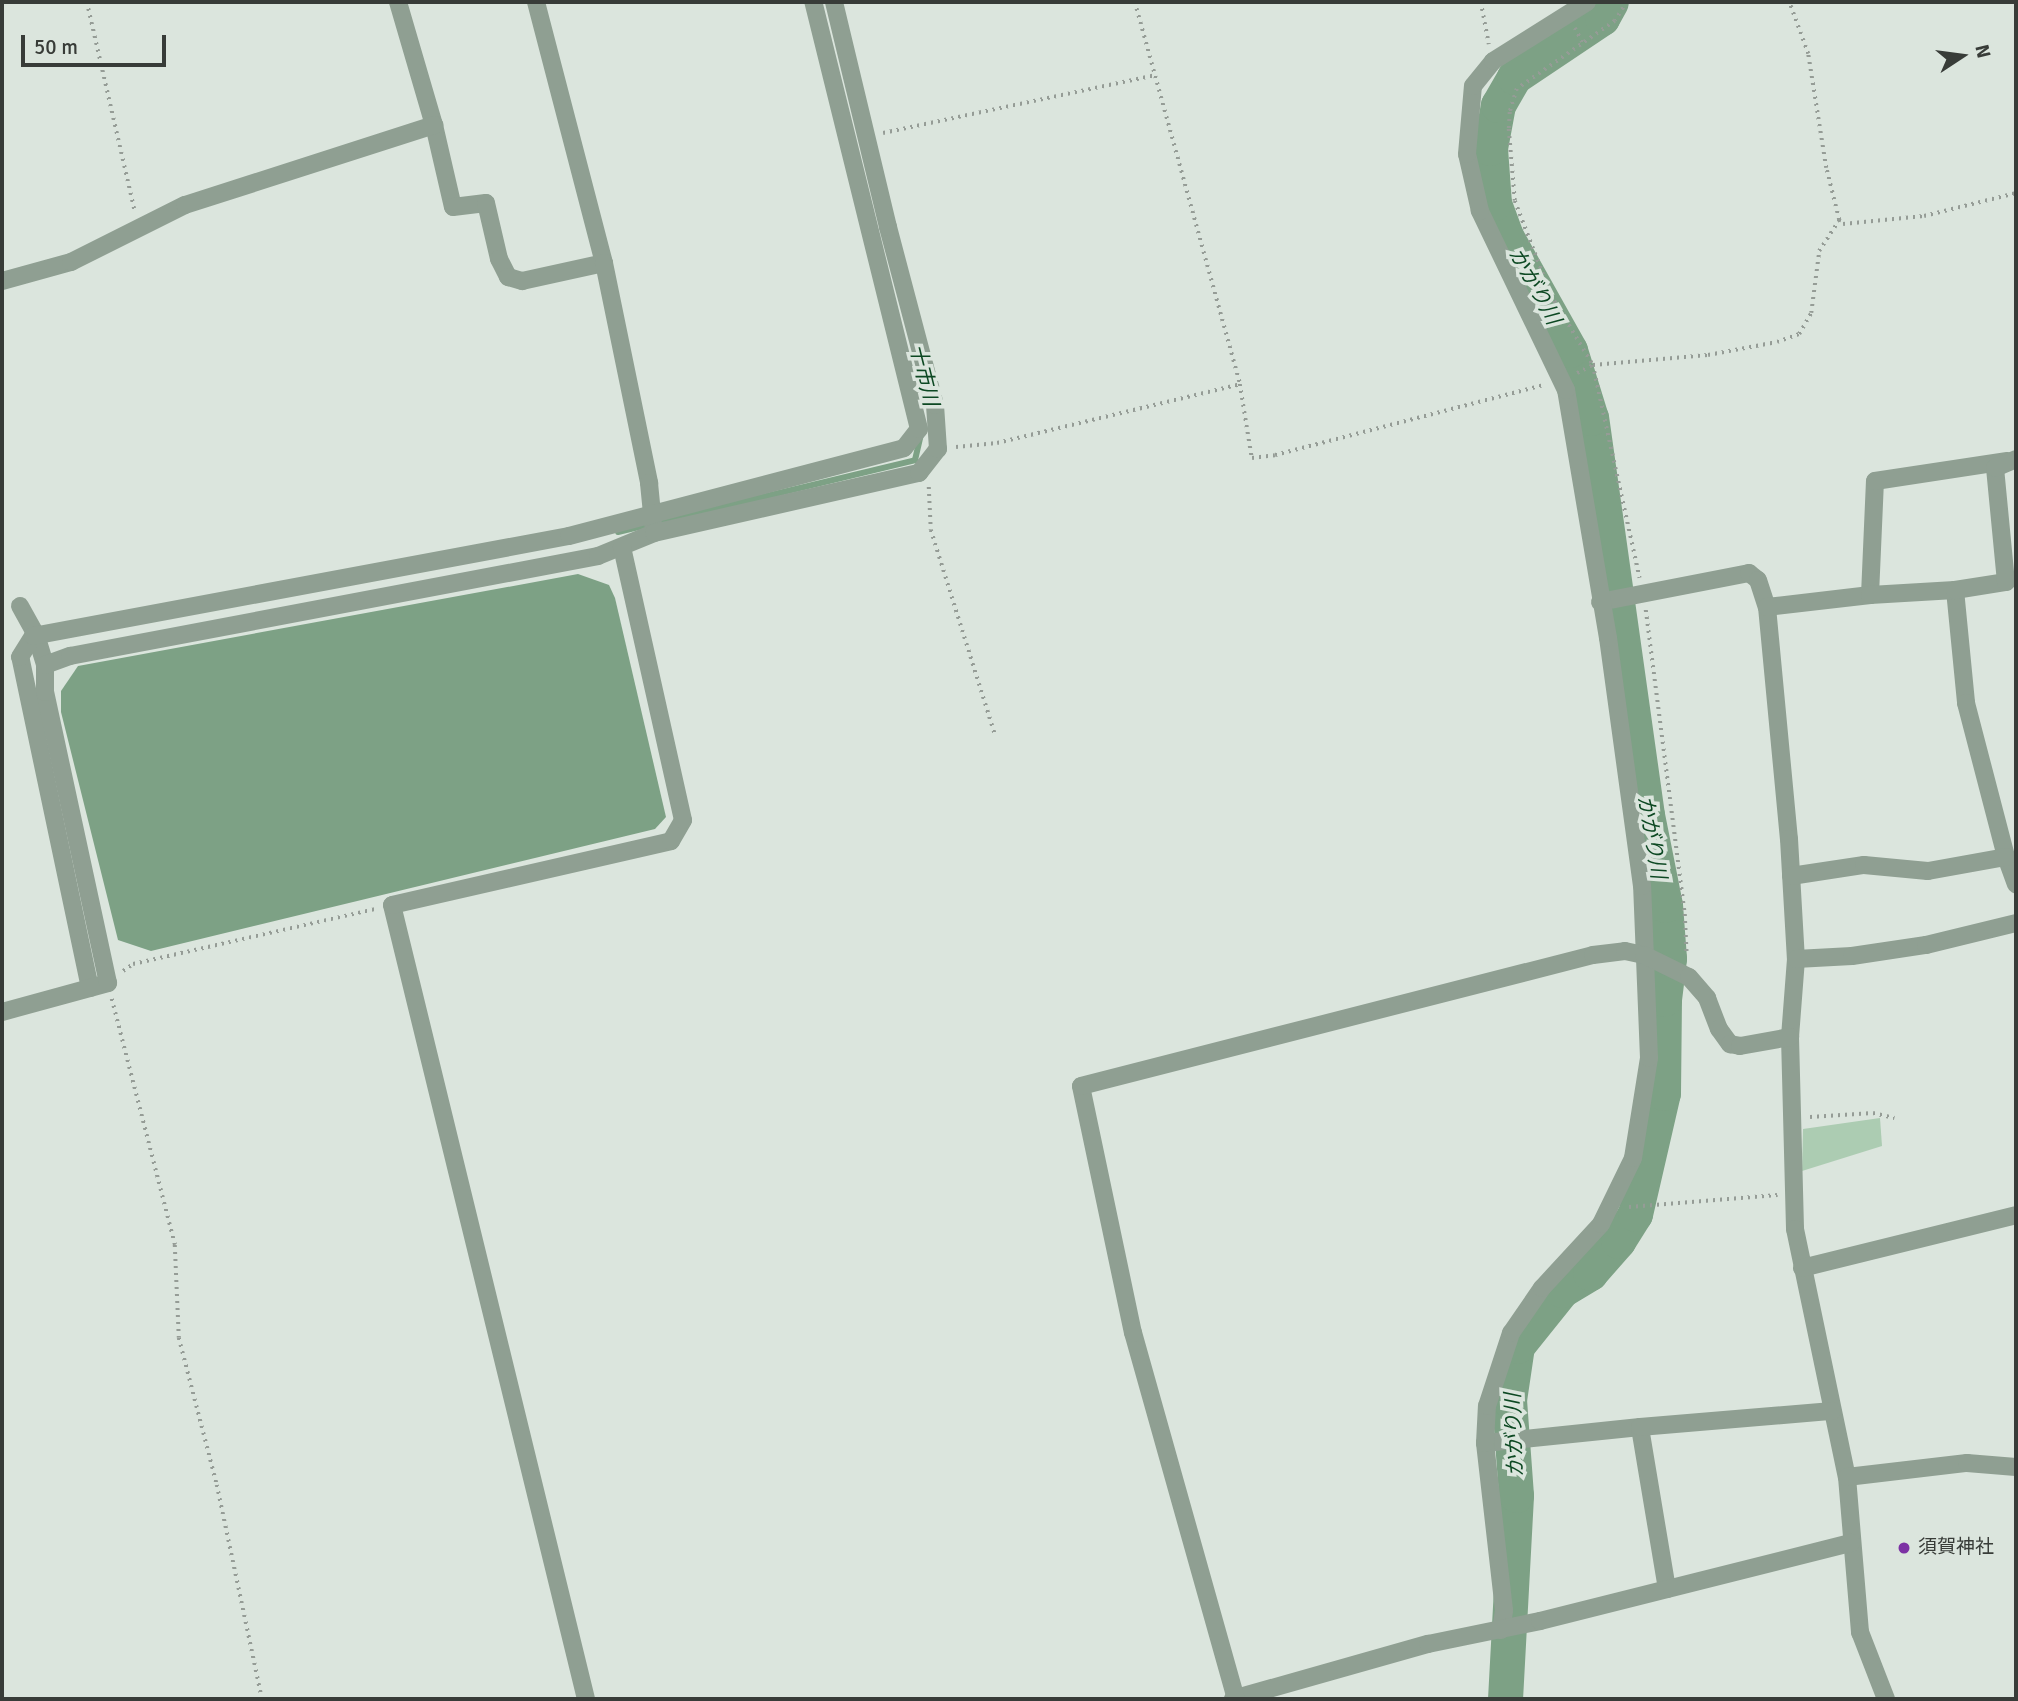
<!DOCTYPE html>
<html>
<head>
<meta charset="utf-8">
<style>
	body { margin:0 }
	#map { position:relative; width:2018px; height:1701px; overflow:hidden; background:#dbe5dd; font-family:Signika,"Noto Sans JP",sans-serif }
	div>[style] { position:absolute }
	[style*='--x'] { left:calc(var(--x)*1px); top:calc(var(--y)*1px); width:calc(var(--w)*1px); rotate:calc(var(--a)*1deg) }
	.green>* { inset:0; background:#acccb2 }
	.water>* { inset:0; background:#7da185 }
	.stream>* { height:6px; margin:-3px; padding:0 3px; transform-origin:3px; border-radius:3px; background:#7da185 }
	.river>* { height:35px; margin:-17.5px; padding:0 17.5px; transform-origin:17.5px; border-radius:17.5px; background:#7da185 }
	.path>* { height:3.5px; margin-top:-1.75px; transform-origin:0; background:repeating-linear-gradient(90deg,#959c96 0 2px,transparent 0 7px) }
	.minor>* { height:18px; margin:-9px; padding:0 9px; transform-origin:9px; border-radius:9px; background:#8f9f92 }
	.dots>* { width:19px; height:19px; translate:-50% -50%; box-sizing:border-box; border:4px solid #dbe5dd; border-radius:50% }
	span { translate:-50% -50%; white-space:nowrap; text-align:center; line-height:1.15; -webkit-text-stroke:7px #dbe5dd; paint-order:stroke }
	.poi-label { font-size:19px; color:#383c38 }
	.left { translate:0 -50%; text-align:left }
	.water-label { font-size:21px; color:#0c4822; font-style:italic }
	.frame { position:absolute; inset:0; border:4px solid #383c38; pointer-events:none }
	.north { position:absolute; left:1927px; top:21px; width:70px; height:70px; -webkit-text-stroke:5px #dbe5dd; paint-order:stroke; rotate:77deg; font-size:19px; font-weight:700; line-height:28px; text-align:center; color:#383c38 }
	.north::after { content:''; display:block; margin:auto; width:24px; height:32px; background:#383c38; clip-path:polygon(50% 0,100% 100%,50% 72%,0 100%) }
	.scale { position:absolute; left:21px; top:35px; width:145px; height:32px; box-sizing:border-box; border:4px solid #383c38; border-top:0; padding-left:9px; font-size:21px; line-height:24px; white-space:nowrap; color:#383c38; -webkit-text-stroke:5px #dbe5dd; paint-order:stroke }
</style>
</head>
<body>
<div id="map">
	<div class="green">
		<div style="clip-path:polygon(1880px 1118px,1882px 1146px,1802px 1171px,1803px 1129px)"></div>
	</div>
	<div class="water">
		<div style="clip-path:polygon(578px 574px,609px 585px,615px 598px,666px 817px,655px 829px,151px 951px,118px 940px,61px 712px,61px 691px,78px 666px)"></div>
	</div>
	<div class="stream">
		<div style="--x:618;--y:532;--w:306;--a:-13.6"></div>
		<div style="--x:915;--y:460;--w:28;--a:-77"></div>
	</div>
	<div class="river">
		<div style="--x:1505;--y:1699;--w:204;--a:-86.9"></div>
		<div style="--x:1516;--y:1495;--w:95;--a:-94.2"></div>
		<div style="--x:1509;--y:1400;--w:55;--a:-81.6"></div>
		<div style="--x:1517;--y:1346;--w:72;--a:-51.2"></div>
		<div style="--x:1562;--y:1290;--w:33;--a:-31"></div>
		<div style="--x:1590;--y:1273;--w:43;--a:-48.8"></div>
		<div style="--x:1618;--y:1241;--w:32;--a:-58"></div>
		<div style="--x:1635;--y:1214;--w:124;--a:-77"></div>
		<div style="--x:1663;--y:1093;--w:94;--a:-89.4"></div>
		<div style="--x:1664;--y:999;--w:41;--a:-83"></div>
		<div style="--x:1669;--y:958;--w:53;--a:-94.3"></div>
		<div style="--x:1665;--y:905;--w:92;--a:-101.3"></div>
		<div style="--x:1647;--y:815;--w:401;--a:-98"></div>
		<div style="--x:1591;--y:418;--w:71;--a:-107.2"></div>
		<div style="--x:1570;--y:350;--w:131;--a:-119.3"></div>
		<div style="--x:1506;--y:236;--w:35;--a:-110"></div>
		<div style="--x:1494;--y:203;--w:55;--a:-94.2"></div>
		<div style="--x:1490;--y:148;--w:44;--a:-79.5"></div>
		<div style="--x:1498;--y:105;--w:32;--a:-60"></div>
		<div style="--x:1514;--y:77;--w:106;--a:-33.8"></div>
		<div style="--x:1602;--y:18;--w:18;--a:-61"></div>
	</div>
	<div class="path">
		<div style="--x:87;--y:2;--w:214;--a:77.1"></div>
		<div style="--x:1135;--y:2;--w:396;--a:74.6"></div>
		<div style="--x:1240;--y:384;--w:75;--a:80.8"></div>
		<div style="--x:1252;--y:458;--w:23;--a:-7"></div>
		<div style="--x:1275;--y:455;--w:277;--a:-14.6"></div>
		<div style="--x:1481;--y:2;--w:43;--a:79.2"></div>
		<div style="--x:1627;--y:2;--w:22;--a:122"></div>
		<div style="--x:1615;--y:21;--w:119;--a:145.2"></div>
		<div style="--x:1517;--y:89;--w:24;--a:107"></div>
		<div style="--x:1510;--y:112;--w:17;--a:93"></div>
		<div style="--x:1509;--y:129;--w:72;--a:85.2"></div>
		<div style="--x:1515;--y:201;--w:101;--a:69"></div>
		<div style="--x:1551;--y:295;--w:82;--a:59"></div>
		<div style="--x:1593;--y:365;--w:218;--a:77.6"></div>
		<div style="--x:1575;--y:28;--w:19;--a:62"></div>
		<div style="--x:883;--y:133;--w:278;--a:-12"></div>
		<div style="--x:1839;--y:220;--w:6;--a:45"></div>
		<div style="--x:1843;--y:224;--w:81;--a:-5.6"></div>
		<div style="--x:1924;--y:216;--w:95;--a:-14"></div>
		<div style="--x:1577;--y:373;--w:18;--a:-27"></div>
		<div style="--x:1593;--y:365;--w:115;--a:-5"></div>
		<div style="--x:1708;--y:355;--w:70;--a:-10.7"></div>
		<div style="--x:1777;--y:342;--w:23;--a:-20"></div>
		<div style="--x:1799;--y:334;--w:24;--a:-60"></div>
		<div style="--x:1811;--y:313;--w:63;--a:-82.6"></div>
		<div style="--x:1819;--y:251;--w:37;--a:-57"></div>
		<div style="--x:1839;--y:220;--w:54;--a:-104"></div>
		<div style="--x:1826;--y:168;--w:115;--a:-99"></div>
		<div style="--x:1808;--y:54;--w:55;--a:-110.1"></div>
		<div style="--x:956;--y:447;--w:41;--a:-5.6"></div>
		<div style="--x:997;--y:443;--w:250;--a:-13.6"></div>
		<div style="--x:929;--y:487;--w:43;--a:87.3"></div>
		<div style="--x:931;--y:530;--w:214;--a:72.6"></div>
		<div style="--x:1646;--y:610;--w:306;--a:82.7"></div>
		<div style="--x:1685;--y:914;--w:42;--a:87.3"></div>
		<div style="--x:123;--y:971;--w:12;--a:-35"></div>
		<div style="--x:133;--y:964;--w:249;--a:-12.8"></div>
		<div style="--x:112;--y:999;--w:254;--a:75.6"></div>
		<div style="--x:175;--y:1245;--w:93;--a:87.5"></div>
		<div style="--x:179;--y:1338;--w:152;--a:75.5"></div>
		<div style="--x:217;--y:1485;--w:219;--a:78.1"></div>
		<div style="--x:1810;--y:1117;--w:63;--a:-3.6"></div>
		<div style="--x:1873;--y:1113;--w:22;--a:13"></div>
		<div style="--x:1629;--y:1207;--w:149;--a:-4.6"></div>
	</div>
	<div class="minor">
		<div style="--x:398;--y:2;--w:128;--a:73.7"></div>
		<div style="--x:434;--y:125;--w:84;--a:77"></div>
		<div style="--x:453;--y:207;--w:33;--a:-7"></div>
		<div style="--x:486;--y:203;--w:57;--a:76.9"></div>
		<div style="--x:499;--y:259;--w:20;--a:63"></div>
		<div style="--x:508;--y:277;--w:15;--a:16"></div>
		<div style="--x:522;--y:281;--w:84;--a:-12.4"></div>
		<div style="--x:536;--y:2;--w:270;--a:75.4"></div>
		<div style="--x:604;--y:263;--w:225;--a:78.4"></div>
		<div style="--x:649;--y:483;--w:41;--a:84.4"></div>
		<div style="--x:2;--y:281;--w:72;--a:-15.4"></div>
		<div style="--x:71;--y:262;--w:127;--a:-26.6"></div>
		<div style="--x:185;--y:205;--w:262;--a:-17.8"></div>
		<div style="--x:1955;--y:590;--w:114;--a:84.4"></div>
		<div style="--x:1966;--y:703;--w:159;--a:75.4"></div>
		<div style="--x:2006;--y:857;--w:29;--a:70"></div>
		<div style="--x:1870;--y:595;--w:114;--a:-87.5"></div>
		<div style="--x:1875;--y:481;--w:134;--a:-8.6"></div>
		<div style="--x:1600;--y:602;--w:152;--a:-11"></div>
		<div style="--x:1749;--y:573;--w:11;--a:38"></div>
		<div style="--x:1758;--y:580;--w:28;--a:72"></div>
		<div style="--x:1767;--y:607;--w:233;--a:84.6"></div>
		<div style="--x:1789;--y:839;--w:120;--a:86.7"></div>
		<div style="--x:1796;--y:959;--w:78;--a:94.4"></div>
		<div style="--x:1790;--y:1037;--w:192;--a:88.5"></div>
		<div style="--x:1795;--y:1229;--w:253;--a:78.2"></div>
		<div style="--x:1847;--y:1477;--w:156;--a:85.2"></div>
		<div style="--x:1860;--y:1632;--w:72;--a:68.8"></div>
		<div style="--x:20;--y:606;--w:33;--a:61"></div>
		<div style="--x:36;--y:635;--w:31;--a:73"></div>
		<div style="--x:1767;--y:607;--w:104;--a:-6.6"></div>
		<div style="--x:1870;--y:595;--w:85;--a:-3.4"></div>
		<div style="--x:1955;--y:590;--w:52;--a:-8.9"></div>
		<div style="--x:2006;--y:582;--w:115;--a:-95.5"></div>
		<div style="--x:1995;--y:468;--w:23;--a:-23"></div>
		<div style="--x:1791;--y:876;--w:74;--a:-8.6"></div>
		<div style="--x:1864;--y:865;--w:64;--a:5.4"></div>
		<div style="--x:1928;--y:871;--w:79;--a:-10.2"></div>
		<div style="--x:1796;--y:959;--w:56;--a:-3.1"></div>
		<div style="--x:1852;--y:956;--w:75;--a:-8.5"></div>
		<div style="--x:1926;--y:945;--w:93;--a:-13.7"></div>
		<div style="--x:90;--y:988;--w:338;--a:-101.9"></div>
		<div style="--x:20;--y:657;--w:25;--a:-58"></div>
		<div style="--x:33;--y:636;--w:545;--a:-10.57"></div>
		<div style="--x:569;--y:536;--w:346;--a:-14.7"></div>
		<div style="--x:904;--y:448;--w:24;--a:-52"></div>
		<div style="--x:919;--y:429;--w:440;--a:-103.9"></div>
		<div style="--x:2;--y:1012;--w:110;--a:-15.3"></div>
		<div style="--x:108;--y:983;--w:298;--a:-102.2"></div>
		<div style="--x:45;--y:692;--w:27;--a:-90"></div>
		<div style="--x:45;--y:665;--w:27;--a:-20"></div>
		<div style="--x:70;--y:656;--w:537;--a:-10.72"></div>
		<div style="--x:598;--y:556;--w:61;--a:-22.3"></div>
		<div style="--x:654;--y:533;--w:272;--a:-12.8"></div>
		<div style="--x:919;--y:473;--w:31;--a:-52"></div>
		<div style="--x:938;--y:449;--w:44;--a:-93.9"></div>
		<div style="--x:935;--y:405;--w:184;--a:-104.8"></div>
		<div style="--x:888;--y:227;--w:231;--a:-103.5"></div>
		<div style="--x:1802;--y:1268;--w:220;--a:-13.9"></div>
		<div style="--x:1485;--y:1443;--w:156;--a:-5.9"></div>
		<div style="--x:1847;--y:1477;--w:121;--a:-6.7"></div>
		<div style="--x:1967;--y:1463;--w:49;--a:4.7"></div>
		<div style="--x:1667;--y:1589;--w:164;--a:-99.5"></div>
		<div style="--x:1640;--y:1427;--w:193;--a:-4.8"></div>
		<div style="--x:1501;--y:1630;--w:20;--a:-81"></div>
		<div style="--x:1504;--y:1610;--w:168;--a:-96.5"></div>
		<div style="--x:1485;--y:1443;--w:37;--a:-87"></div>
		<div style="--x:1487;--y:1406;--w:77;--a:-71.8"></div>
		<div style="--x:1511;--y:1333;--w:55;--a:-55.4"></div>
		<div style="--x:1542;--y:1288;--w:87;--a:-47.3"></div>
		<div style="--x:1601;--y:1224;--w:73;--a:-64.1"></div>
		<div style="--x:1633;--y:1158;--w:101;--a:-80.9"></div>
		<div style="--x:1649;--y:1058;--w:172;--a:-92.3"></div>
		<div style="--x:1642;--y:886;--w:250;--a:-97.8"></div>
		<div style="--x:1608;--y:638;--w:252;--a:-99.6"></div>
		<div style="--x:1566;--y:390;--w:199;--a:-115.7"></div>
		<div style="--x:1480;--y:211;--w:58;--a:-102.8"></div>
		<div style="--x:1467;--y:154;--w:68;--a:-85"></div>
		<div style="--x:1473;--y:86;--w:32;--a:-51"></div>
		<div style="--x:1493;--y:61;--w:111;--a:-32.1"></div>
		<div style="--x:586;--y:1699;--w:817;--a:-103.73"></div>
		<div style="--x:392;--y:905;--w:286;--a:-12.9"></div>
		<div style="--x:671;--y:841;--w:24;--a:-60"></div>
		<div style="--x:683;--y:820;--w:280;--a:-102.6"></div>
		<div style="--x:1233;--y:1699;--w:203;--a:-15.8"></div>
		<div style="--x:1428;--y:1644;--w:114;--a:-11.6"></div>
		<div style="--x:1540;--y:1621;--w:321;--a:-14.1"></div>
		<div style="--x:1236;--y:1699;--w:380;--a:-105.7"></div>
		<div style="--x:1133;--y:1333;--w:252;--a:-101.9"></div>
		<div style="--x:1081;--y:1086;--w:528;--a:-14.35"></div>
		<div style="--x:1593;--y:955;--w:32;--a:-7"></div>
		<div style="--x:1625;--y:951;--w:19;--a:12"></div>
		<div style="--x:1644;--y:955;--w:50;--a:26.1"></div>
		<div style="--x:1689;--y:977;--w:28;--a:49"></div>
		<div style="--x:1707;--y:998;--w:33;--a:69"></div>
		<div style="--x:1719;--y:1029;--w:19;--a:54"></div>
		<div style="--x:1730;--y:1044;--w:10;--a:11"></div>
		<div style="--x:1740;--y:1046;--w:51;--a:-10.2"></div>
	</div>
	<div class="dots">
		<div style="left:1904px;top:1548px;background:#7c32a4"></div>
	</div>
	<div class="poi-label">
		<span class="left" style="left:1918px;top:1548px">須賀神社</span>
	</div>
	<div class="water-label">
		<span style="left:1535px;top:286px;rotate:61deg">かがり川</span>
		<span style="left:924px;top:375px;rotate:76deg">十市川</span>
		<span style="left:1652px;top:837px;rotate:80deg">かがり川</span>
		<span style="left:1514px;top:1435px;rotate:-92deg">かがり川</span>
	</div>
	<div class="frame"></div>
	<div class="north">N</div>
	<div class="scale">50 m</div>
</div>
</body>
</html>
